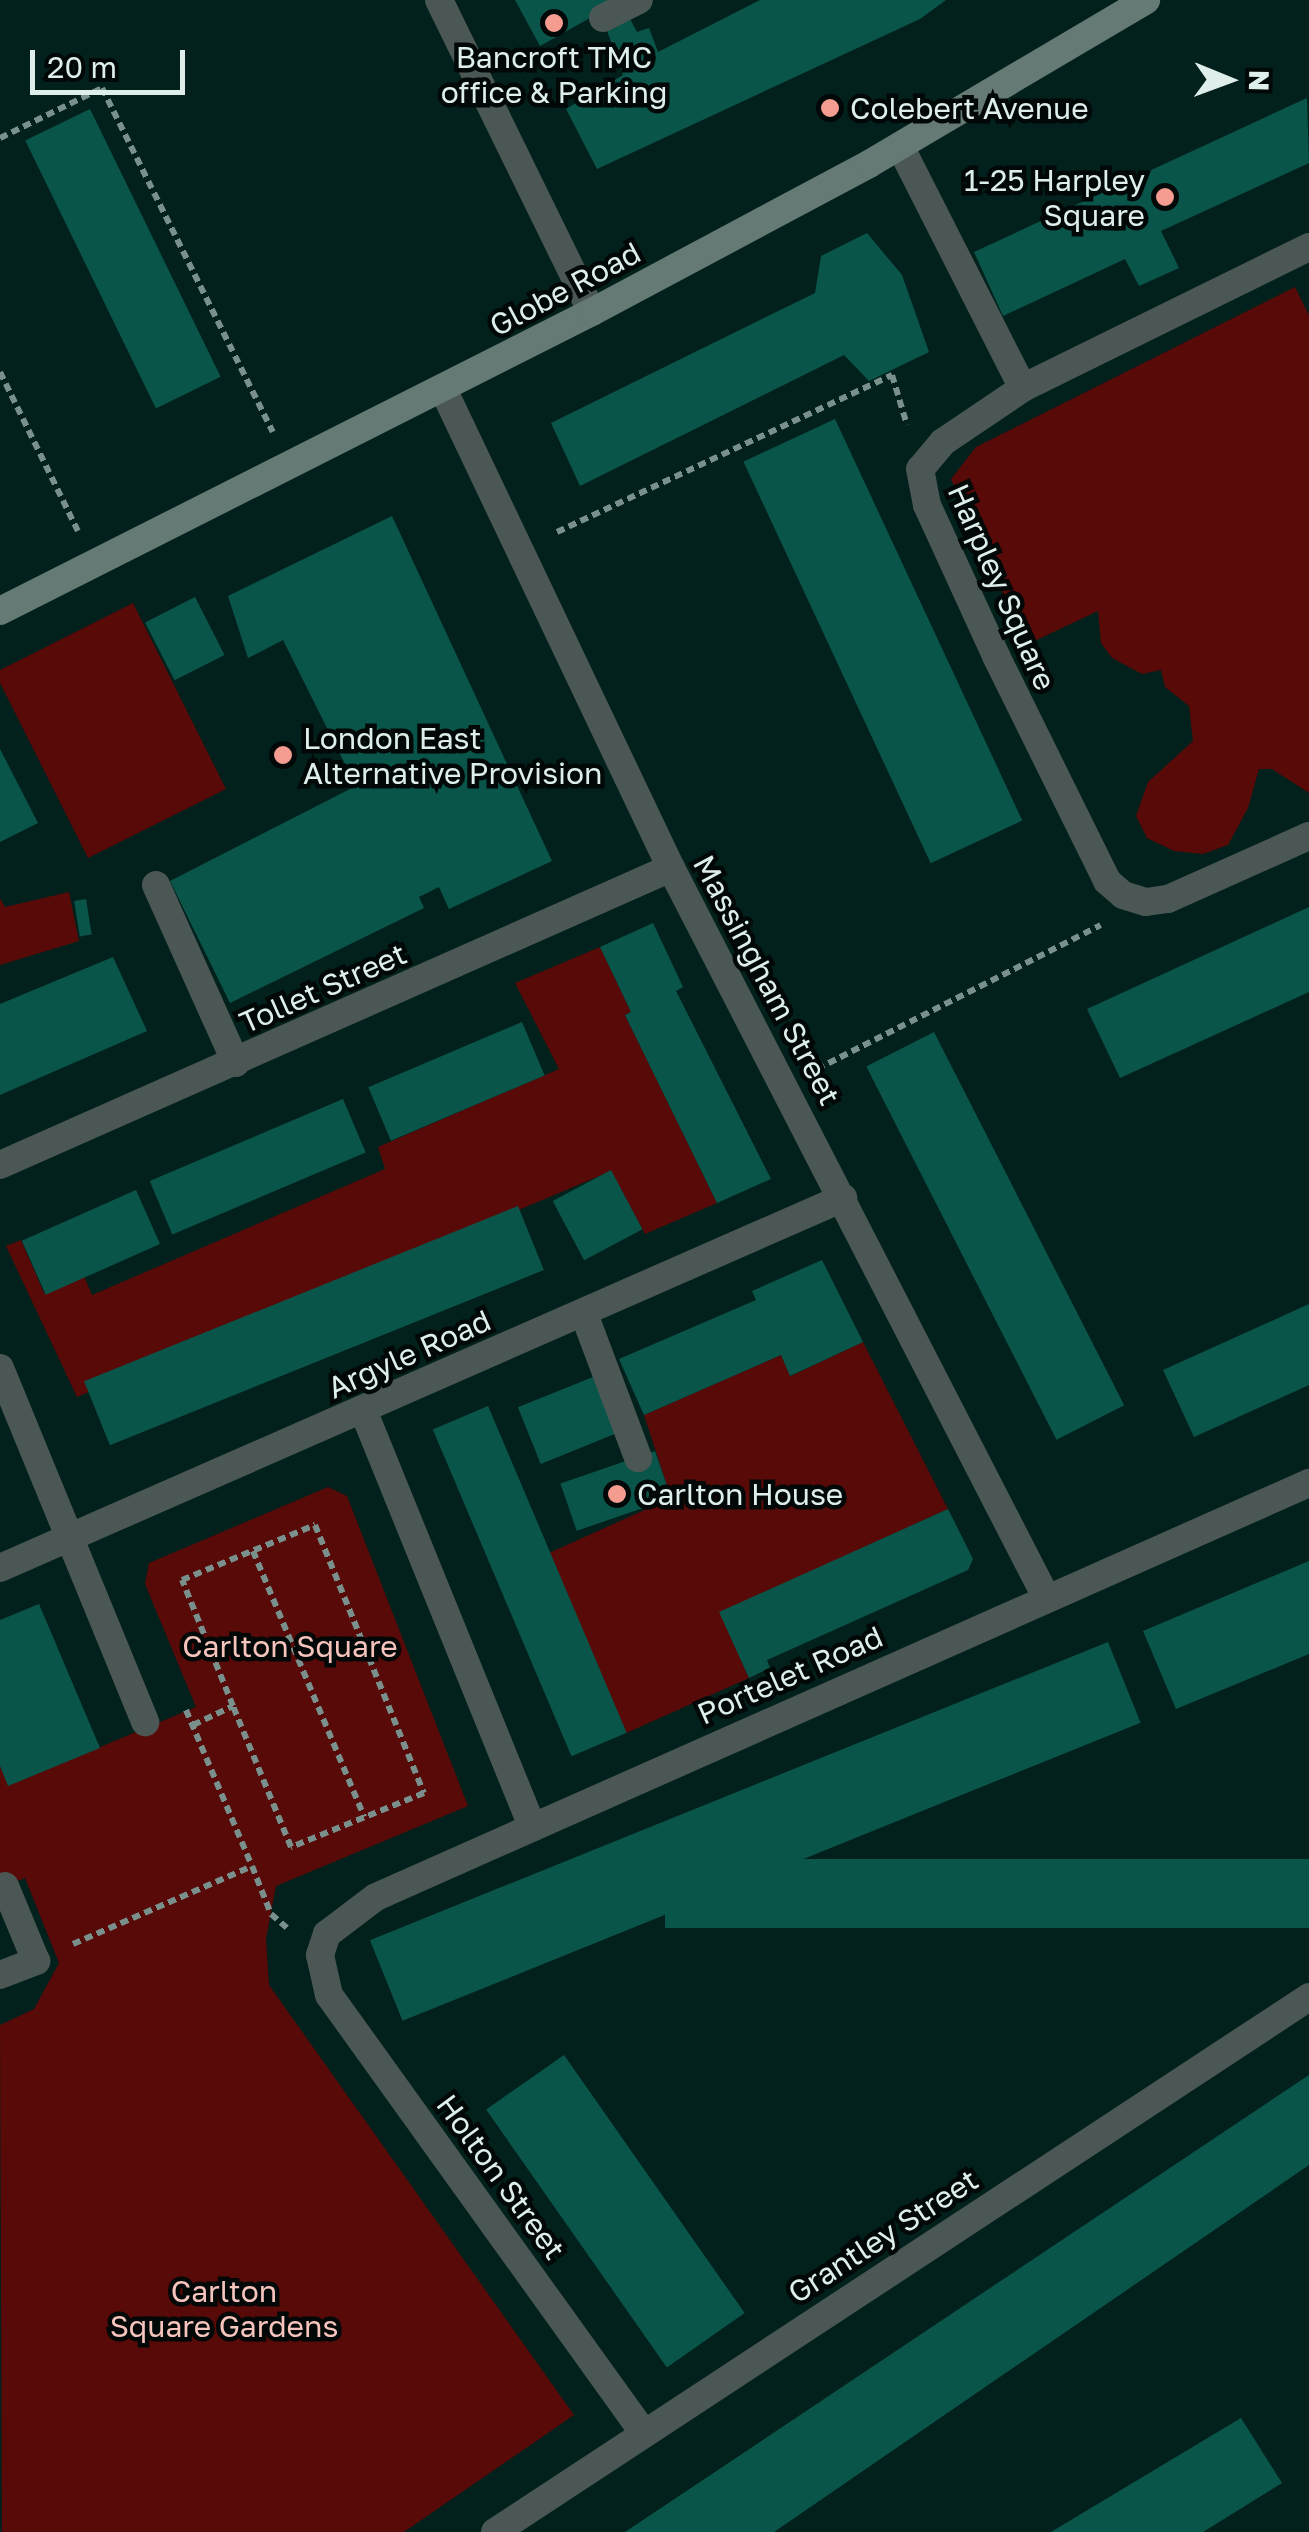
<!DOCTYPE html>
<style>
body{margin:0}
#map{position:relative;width:1309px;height:2532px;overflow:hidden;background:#03211c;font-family:"Golos Text",sans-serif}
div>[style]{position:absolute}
.green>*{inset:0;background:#570a07}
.building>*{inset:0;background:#0a554a;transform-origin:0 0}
.path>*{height:6px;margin-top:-3px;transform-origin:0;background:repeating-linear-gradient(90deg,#79908c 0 8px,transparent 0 13px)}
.service>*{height:28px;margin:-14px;padding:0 14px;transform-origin:14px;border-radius:14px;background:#4b5754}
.minor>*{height:28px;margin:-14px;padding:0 14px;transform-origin:14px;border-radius:14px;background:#4b5754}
.secondary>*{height:28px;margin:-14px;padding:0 14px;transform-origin:14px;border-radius:14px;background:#657975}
.dots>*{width:28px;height:28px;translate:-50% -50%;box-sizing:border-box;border:5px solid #010807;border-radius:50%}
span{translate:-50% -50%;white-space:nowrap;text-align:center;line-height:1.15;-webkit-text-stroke:9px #010807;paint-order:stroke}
.poi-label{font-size:30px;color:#deefeb}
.left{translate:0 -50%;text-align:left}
.right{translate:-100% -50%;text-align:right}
.street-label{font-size:30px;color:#deefeb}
.park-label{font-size:30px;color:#f6c4bc}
.north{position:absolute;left:1179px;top:30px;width:100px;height:100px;-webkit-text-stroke:8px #010807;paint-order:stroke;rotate:91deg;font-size:28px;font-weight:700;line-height:40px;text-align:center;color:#deefeb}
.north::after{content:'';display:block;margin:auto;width:35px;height:45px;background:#deefeb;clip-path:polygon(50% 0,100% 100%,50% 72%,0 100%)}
.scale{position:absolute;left:30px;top:50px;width:155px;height:45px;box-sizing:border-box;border:5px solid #deefeb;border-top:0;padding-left:12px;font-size:30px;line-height:35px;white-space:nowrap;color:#deefeb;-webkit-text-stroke:8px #010807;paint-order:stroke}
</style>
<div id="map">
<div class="green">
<div style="clip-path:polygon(1295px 287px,1309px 315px,1309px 793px,1272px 769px,1259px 769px,1248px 808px,1228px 845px,1203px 854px,1174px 851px,1147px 838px,1136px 816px,1148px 782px,1193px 741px,1189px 706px,1165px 687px,1161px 670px,1142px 674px,1112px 658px,1101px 643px,1098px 611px,1026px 645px,951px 479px,976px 447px)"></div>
<div style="clip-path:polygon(133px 603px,226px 789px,88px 858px,0 683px,0 670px)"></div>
<div style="clip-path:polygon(69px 892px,79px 941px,0 965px,0 898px,5px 907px)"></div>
<div style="clip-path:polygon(600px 947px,631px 1012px,625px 1015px,717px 1203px,645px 1234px,611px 1171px,77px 1397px,6px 1246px,21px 1240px,44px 1293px,84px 1276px,92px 1295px,385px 1169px,378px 1147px,559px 1069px,515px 983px)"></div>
<div style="clip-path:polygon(863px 1342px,948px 1509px,880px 1540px,733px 1642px,749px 1678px,624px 1734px,549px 1553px,671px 1498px,644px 1415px,781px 1355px,791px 1376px)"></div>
<div style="clip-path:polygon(328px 1487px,347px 1496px,468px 1806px,276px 1886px,266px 1939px,269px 1985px,574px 2415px,404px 2532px,2px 2532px,0 2025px,34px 2009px,59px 1963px,25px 1878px,0 1888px,0 1766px,9px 1785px,196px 1707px,145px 1584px,149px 1563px)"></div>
</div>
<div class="building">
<div style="clip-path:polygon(515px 0,622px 0,540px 46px)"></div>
<div style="clip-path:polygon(760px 0,946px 0,920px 19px,597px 169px,566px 109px,623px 75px,606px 28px,629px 17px,637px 32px,649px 28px,658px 52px)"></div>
<div style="clip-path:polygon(1307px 98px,1309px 163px,1161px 231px,1179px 268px,1139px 286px,1125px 259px,1003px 316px,974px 252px)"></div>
<div style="left:90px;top:109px;width:298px;height:72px;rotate:64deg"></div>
<div style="clip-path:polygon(867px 233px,902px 275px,929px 352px,869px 381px,844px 355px,580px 486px,551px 423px,815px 293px,821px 256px)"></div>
<div style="left:835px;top:419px;width:443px;height:101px;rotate:65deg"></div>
<div style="clip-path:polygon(392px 516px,552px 861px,449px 909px,439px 887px,419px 897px,424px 908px,230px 1003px,170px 881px,356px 786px,283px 640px,248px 658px,228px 596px)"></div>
<div style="left:195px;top:597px;width:65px;height:56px;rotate:63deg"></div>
<div style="clip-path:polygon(0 749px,38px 823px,0 842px)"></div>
<div style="left:86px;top:899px;width:36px;height:12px;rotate:81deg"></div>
<div style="clip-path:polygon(1309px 907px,1309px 992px,1120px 1078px,1087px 1009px)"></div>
<div style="clip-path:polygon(653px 923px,683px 987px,676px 991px,771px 1179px,717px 1203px,625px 1015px,631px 1012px,600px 947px)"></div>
<div style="clip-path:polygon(113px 957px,147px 1031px,0 1095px,0 1004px)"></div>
<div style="left:522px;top:1022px;width:58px;height:167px;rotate:67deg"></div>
<div style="left:934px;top:1032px;width:419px;height:76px;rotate:63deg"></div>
<div style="left:343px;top:1099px;width:58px;height:210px;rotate:67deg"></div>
<div style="left:611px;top:1170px;width:67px;height:66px;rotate:62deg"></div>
<div style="left:136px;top:1190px;width:59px;height:125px;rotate:66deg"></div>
<div style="left:518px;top:1206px;width:69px;height:468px;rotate:68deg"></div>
<div style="clip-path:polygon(822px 1260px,863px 1342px,790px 1376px,781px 1355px,644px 1415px,619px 1359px,756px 1300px,752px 1291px)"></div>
<div style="clip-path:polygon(1309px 1304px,1309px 1385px,1194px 1437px,1163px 1370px)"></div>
<div style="left:593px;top:1377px;width:61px;height:81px;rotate:68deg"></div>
<div style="left:488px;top:1406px;width:355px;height:60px;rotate:67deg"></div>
<div style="left:655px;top:1451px;width:50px;height:100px;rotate:71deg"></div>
<div style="clip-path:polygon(948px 1509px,973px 1559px,968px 1570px,767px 1660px,770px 1668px,749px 1678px,719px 1612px)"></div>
<div style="clip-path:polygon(1309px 1561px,1309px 1654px,1176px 1709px,1143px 1631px)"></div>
<div style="clip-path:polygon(39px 1604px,100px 1748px,8px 1786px,0 1766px,0 1620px)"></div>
<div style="left:1108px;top:1642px;width:87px;height:796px;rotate:68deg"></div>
<div style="left:1309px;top:1859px;width:69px;height:644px;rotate:90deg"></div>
<div style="left:564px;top:2055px;width:315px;height:95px;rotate:55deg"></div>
<div style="clip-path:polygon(1309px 2075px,1309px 2165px,774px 2532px,625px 2532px)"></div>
<div style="clip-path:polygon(1241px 2418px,1282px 2483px,1203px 2532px,1051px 2532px)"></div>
</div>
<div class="path">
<div style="left:0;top:138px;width:114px;rotate:-26.1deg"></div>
<div style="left:102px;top:88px;width:384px;rotate:63.6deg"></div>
<div style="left:0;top:372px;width:177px;rotate:63.9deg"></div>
<div style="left:557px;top:532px;width:370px;rotate:-25.1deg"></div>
<div style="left:892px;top:375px;width:52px;rotate:73.3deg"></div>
<div style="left:817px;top:1069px;width:318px;rotate:-26.9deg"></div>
<div style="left:253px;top:1551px;width:288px;rotate:67.3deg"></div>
<div style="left:186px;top:1710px;width:169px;rotate:67.1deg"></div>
<div style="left:193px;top:1725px;width:44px;rotate:-25.4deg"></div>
<div style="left:233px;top:1706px;width:136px;rotate:-112deg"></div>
<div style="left:182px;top:1580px;width:144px;rotate:-22.5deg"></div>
<div style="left:315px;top:1525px;width:289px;rotate:67.9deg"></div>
<div style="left:424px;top:1793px;width:144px;rotate:157.9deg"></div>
<div style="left:291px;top:1847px;width:152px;rotate:-112.4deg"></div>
<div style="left:73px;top:1944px;width:195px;rotate:-23.5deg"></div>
<div style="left:252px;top:1866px;width:52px;rotate:68.4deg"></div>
<div style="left:271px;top:1914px;width:21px;rotate:41deg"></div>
</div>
<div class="service">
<div style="left:603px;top:18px;width:40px;rotate:-26.6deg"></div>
<div style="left:156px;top:885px;width:195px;rotate:65.8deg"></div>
<div style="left:584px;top:1314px;width:154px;rotate:69.4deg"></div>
</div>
<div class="minor">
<div style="left:439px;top:0;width:347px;rotate:63.9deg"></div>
<div style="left:900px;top:146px;width:271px;rotate:63.1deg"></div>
<div style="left:1309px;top:247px;width:319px;rotate:153.8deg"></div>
<div style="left:1023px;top:388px;width:97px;rotate:146deg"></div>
<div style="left:943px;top:442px;width:35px;rotate:130deg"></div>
<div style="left:920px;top:469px;width:37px;rotate:79deg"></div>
<div style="left:927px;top:505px;width:166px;rotate:65.4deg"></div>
<div style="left:996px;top:656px;width:251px;rotate:63.7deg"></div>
<div style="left:1107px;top:881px;width:21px;rotate:41deg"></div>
<div style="left:1123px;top:895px;width:24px;rotate:17deg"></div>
<div style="left:1146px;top:902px;width:22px;rotate:-8deg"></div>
<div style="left:1168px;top:899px;width:154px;rotate:-24.1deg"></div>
<div style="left:443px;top:389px;width:530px;rotate:64.55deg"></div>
<div style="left:671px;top:868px;width:818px;rotate:62.78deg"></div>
<div style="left:0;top:1165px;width:734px;rotate:-23.88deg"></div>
<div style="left:0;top:1368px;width:383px;rotate:67.7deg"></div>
<div style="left:363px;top:1410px;width:450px;rotate:67.9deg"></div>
<div style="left:0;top:1568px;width:921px;rotate:-23.7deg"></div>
<div style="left:0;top:1975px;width:39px;rotate:-21deg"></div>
<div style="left:36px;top:1961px;width:81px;rotate:-112.5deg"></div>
<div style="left:643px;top:2432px;width:538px;rotate:-125.7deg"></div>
<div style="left:329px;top:1995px;width:41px;rotate:-102.7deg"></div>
<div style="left:320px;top:1955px;width:22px;rotate:-72deg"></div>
<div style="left:327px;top:1934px;width:61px;rotate:-37.1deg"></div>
<div style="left:376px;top:1897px;width:1021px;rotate:-23.93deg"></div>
<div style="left:495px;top:2532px;width:974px;rotate:-33.31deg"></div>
</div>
<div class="secondary">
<div style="left:0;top:611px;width:663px;rotate:-26.8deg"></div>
<div style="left:592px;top:312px;width:314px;rotate:-28.1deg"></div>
<div style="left:869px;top:164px;width:322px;rotate:-30.6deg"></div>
</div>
<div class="dots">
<div style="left:554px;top:23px;background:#f59c90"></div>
<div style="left:830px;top:108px;background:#f59c90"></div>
<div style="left:1165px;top:197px;background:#f59c90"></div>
<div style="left:283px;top:755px;background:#f59c90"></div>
<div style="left:617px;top:1494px;background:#f59c90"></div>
</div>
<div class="poi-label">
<span style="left:554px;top:74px">Bancroft TMC<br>office &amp; Parking</span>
<span class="left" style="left:850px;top:108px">Colebert Avenue</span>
<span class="right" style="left:1145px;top:197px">1-25 Harpley<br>Square</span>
<span class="left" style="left:303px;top:755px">London East<br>Alternative Provision</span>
<span class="left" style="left:637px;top:1494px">Carlton House</span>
</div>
<div class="street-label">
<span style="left:565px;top:289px;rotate:-28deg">Globe Road</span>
<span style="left:1002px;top:587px;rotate:66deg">Harpley Square</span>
<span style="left:767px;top:980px;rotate:62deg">Massingham Street</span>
<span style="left:323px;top:988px;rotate:-24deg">Tollet Street</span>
<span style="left:409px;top:1354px;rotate:-24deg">Argyle Road</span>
<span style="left:790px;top:1675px;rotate:-24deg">Portelet Road</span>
<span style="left:501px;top:2177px;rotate:54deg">Holton Street</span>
<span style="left:883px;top:2236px;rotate:-33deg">Grantley Street</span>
</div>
<div class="park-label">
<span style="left:290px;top:1646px">Carlton Square</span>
<span style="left:224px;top:2308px">Carlton<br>Square Gardens</span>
</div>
<div class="north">N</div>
<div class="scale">20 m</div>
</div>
